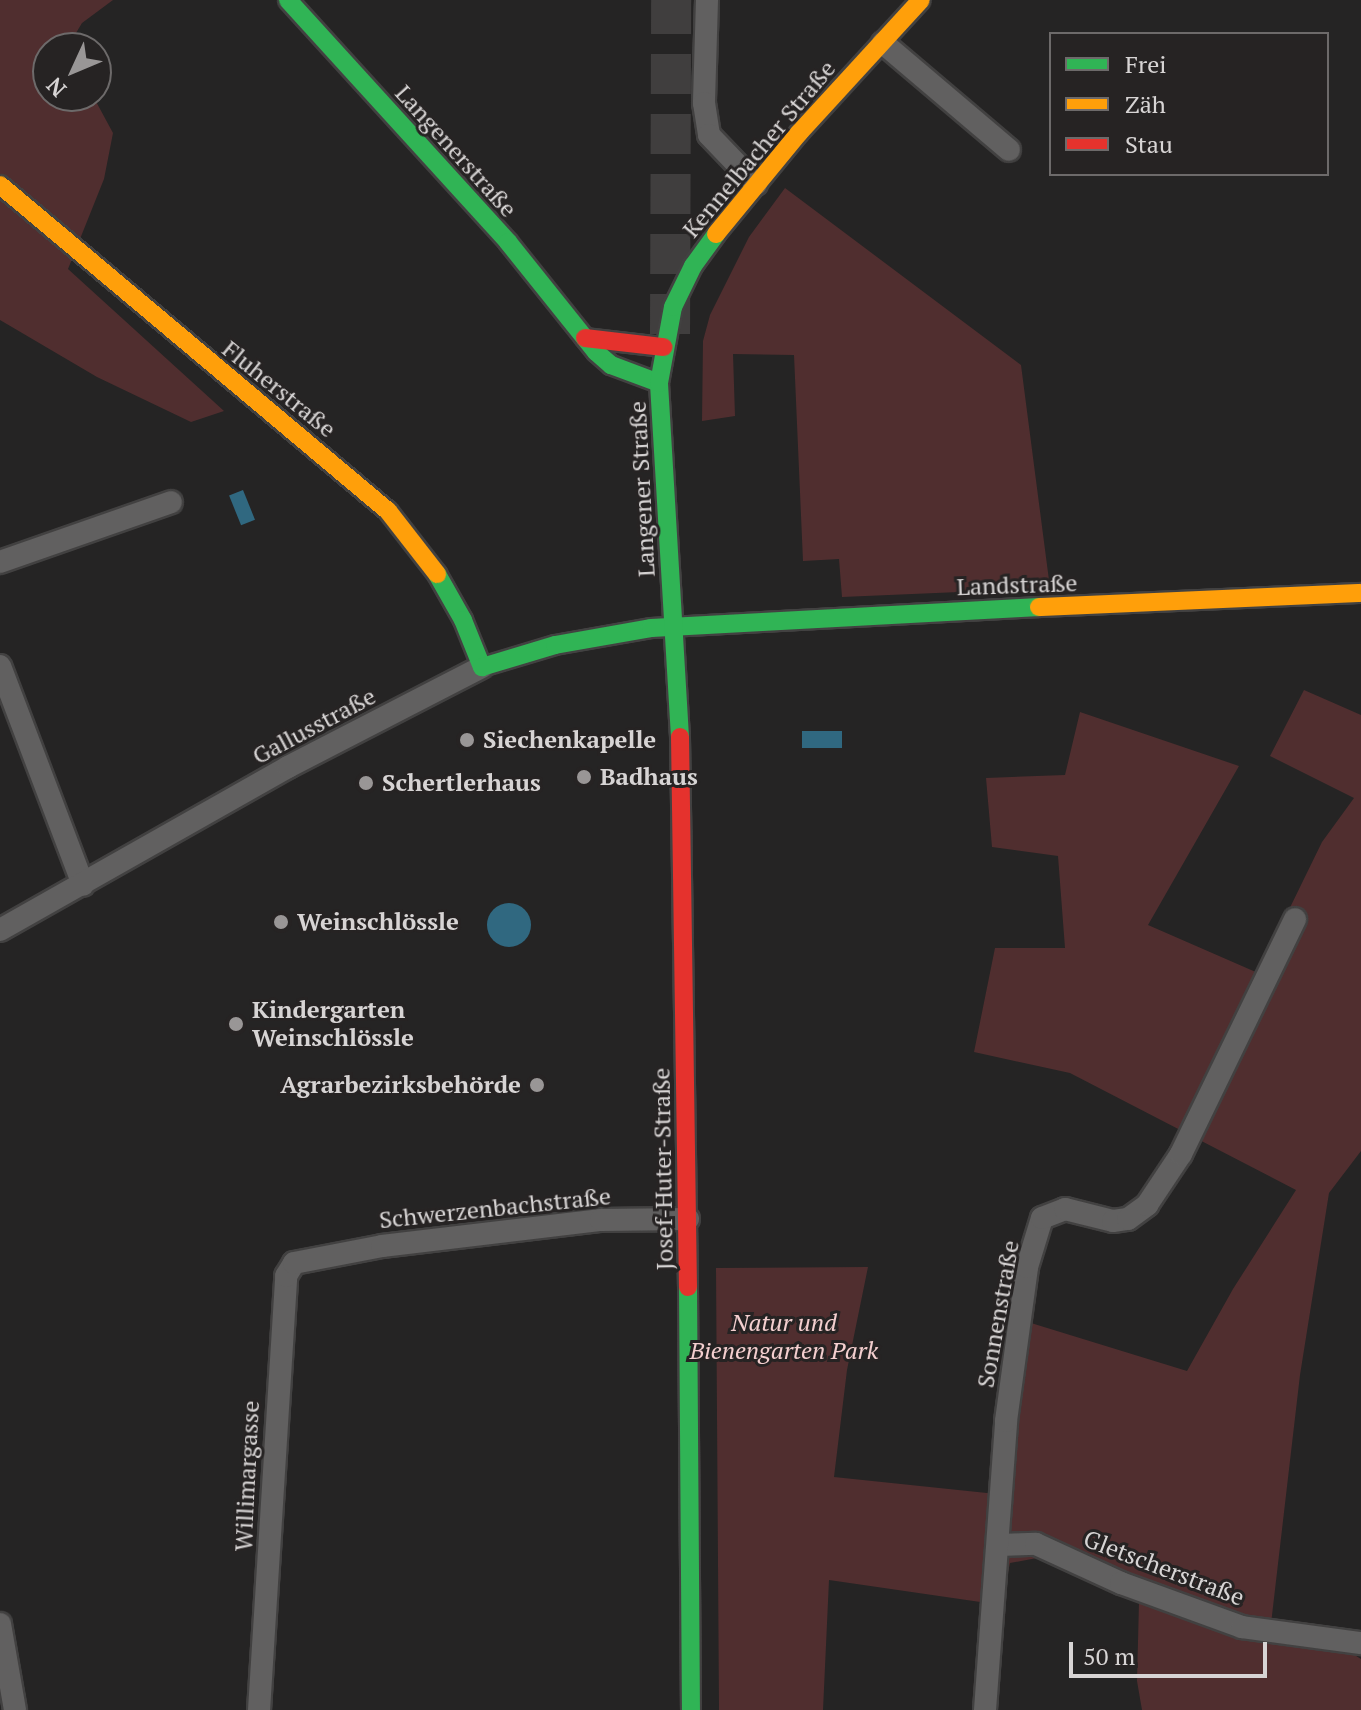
<!DOCTYPE html>
<meta charset="utf-8">
<style>
body{margin:0}
#map{position:relative;width:1361px;height:1710px;overflow:hidden;background:#252424;font-family:"PT Serif",serif}
div>[style]{position:absolute}
.green>*{inset:0;background:#502e2f}
.water>*{inset:0;background:#306880;transform-origin:0 0}
.round{border-radius:50%}
.highway-tunnel>*{height:40px;margin-top:-20px;transform-origin:0;background:repeating-linear-gradient(90deg,#403e3e 0 40px,transparent 0 60px)}
.roads{filter:drop-shadow(2px 0 #424141) drop-shadow(-2px 0 #424141) drop-shadow(0 2px #424141) drop-shadow(0 -2px #424141)}
.street>*{height:22px;margin:-11px;padding:0 11px;transform-origin:11px;border-radius:11px;background:#616060}
.fast>*{height:18px;margin:-9px;padding:0 9px;transform-origin:9px;border-radius:9px;background:#30b455}
.slow>*{height:18px;margin:-9px;padding:0 9px;transform-origin:9px;border-radius:9px;background:#ff9f0a}
.jam>*{height:18px;margin:-9px;padding:0 9px;transform-origin:9px;border-radius:9px;background:#e5322d}
.dots>*{width:22px;height:22px;translate:-50% -50%;box-sizing:border-box;border:4px solid #262323;border-radius:50%}
span{translate:-50% -50%;white-space:nowrap;text-align:center;line-height:1.15;-webkit-text-stroke:6px #262323;paint-order:stroke}
.street-label{font-size:24px;color:#d7d4d4}
.poi-label{font-size:24px;color:#d7d4d4;font-weight:700}
.left{translate:0 -50%;text-align:left}
.right{translate:-100% -50%;text-align:right}
.park-label{font-size:24px;color:#f4cfcf;font-style:italic}
.legend{position:absolute;left:1049px;top:32px;width:280px;height:144px;box-sizing:border-box;background:#262323;border:2px solid #6d6a6a;margin:0;padding:10px 14px;list-style:none;font-size:24px;color:#d7d4d4}
.legend li{display:flex;align-items:center;gap:16px;height:40px}
.legend b{width:40px;border:2px solid #6d6a6a}
.north{position:absolute;left:32px;top:32px;width:80px;height:80px;box-sizing:border-box;background:#262323;border:2px solid #6d6a6a;border-radius:50%;rotate:226deg;font-size:22px;font-weight:700;line-height:32px;text-align:center;color:#d7d4d4}
.north::after{content:'';display:block;margin:auto;width:28px;height:36px;background:#999696;clip-path:polygon(50% 0,100% 100%,50% 72%,0 100%)}
.scale{position:absolute;left:1069px;top:1642px;width:198px;height:36px;box-sizing:border-box;border:4px solid #d7d4d4;border-top:0;padding-left:10px;font-size:24px;line-height:28px;white-space:nowrap;color:#d7d4d4;-webkit-text-stroke:6px #262323;paint-order:stroke}
</style>
<div id="map">
<div class="green">
<div style="clip-path:polygon(0 0,113px 0,82px 23px,67px 48px,48px 48px,48px 96px,93px 96px,113px 133px,104px 179px,68px 269px,224px 411px,191px 422px,97px 377px,0 320px)"></div>
<div style="clip-path:polygon(785px 188px,1021px 365px,1050px 588px,842px 597px,839px 559px,803px 561px,794px 355px,733px 354px,735px 416px,702px 421px,703px 341px,710px 315px,749px 237px)"></div>
<div style="clip-path:polygon(1304px 690px,1361px 715px,1361px 1151px,1329px 1193px,1300px 1375px,1269px 1641px,1353px 1654px,1361px 1659px,1361px 1710px,1142px 1710px,1137px 1681px,1139px 1602px,1037px 1558px,1010px 1563px,1001px 1605px,829px 1580px,823px 1710px,719px 1710px,716px 1268px,868px 1267px,847px 1370px,834px 1477px,1006px 1495px,1031px 1323px,1187px 1371px,1233px 1289px,1296px 1190px,1070px 1073px,974px 1052px,995px 948px,1065px 948px,1058px 856px,992px 847px,986px 778px,1065px 775px,1080px 712px,1239px 766px,1148px 925px,1258px 973px,1322px 842px,1354px 798px,1270px 756px)"></div>
</div>
<div class="water">
<div style="left:243px;top:490px;width:32px;height:15px;rotate:68deg"></div>
<div style="left:842px;top:731px;width:17px;height:40px;rotate:90deg"></div>
<div class="round" style="left:487px;top:903px;width:44px;height:44px"></div>
</div>
<div class="highway-tunnel">
<div style="left:670px;top:334px;width:334px;rotate:-89.8deg"></div>
</div>
<div class="roads">
<div class="street">
<div style="left:707px;top:0;width:103px;rotate:91.7deg"></div>
<div style="left:704px;top:103px;width:32px;rotate:81deg"></div>
<div style="left:709px;top:135px;width:68px;rotate:46.2deg"></div>
<div style="left:883px;top:43px;width:165px;rotate:40.3deg"></div>
<div style="left:0;top:562px;width:181px;rotate:-19.3deg"></div>
<div style="left:0;top:666px;width:234px;rotate:69.2deg"></div>
<div style="left:0;top:930px;width:331px;rotate:-29.5deg"></div>
<div style="left:288px;top:767px;width:218px;rotate:-27.3deg"></div>
<div style="left:999px;top:1545px;width:37px;rotate:-2deg"></div>
<div style="left:1036px;top:1544px;width:94px;rotate:24.6deg"></div>
<div style="left:1121px;top:1583px;width:129px;rotate:20deg"></div>
<div style="left:1242px;top:1627px;width:120px;rotate:7.7deg"></div>
<div style="left:0;top:1624px;width:87px;rotate:80.1deg"></div>
<div style="left:259px;top:1710px;width:435px;rotate:-86.4deg"></div>
<div style="left:286px;top:1276px;width:15px;rotate:-58deg"></div>
<div style="left:294px;top:1263px;width:90px;rotate:-10.9deg"></div>
<div style="left:382px;top:1246px;width:221px;rotate:-6.8deg"></div>
<div style="left:601px;top:1220px;width:87px;rotate:-0.7deg"></div>
<div style="left:985px;top:1710px;width:290px;rotate:-85.8deg"></div>
<div style="left:1006px;top:1421px;width:155px;rotate:-82.2deg"></div>
<div style="left:1027px;top:1267px;width:51px;rotate:-73deg"></div>
<div style="left:1042px;top:1218px;width:25px;rotate:-21deg"></div>
<div style="left:1065px;top:1209px;width:49px;rotate:14deg"></div>
<div style="left:1113px;top:1221px;width:15px;rotate:-8deg"></div>
<div style="left:1128px;top:1219px;width:24px;rotate:-36deg"></div>
<div style="left:1147px;top:1205px;width:61px;rotate:-56.3deg"></div>
<div style="left:1181px;top:1154px;width:261px;rotate:-64.1deg"></div>
</div>
<div class="fast">
<div style="left:288px;top:0;width:327px;rotate:47.7deg"></div>
<div style="left:508px;top:242px;width:141px;rotate:51.3deg"></div>
<div style="left:596px;top:352px;width:20px;rotate:41deg"></div>
<div style="left:611px;top:365px;width:51px;rotate:20.6deg"></div>
<div style="left:437px;top:574px;width:53px;rotate:60.5deg"></div>
<div style="left:463px;top:620px;width:51px;rotate:68deg"></div>
<div style="left:482px;top:667px;width:76px;rotate:-16.8deg"></div>
<div style="left:555px;top:645px;width:97px;rotate:-10deg"></div>
<div style="left:651px;top:628px;width:389px;rotate:-3.1deg"></div>
<div style="left:680px;top:737px;width:355px;rotate:-93.4deg"></div>
<div style="left:659px;top:383px;width:77px;rotate:-79.6deg"></div>
<div style="left:673px;top:307px;width:46px;rotate:-64deg"></div>
<div style="left:693px;top:266px;width:39px;rotate:-54deg"></div>
<div style="left:688px;top:1287px;width:423px;rotate:89.6deg"></div>
</div>
<div class="slow">
<div style="left:0;top:185px;width:507px;rotate:40.04deg"></div>
<div style="left:388px;top:511px;width:80px;rotate:52.1deg"></div>
<div style="left:716px;top:234px;width:131px;rotate:-50.6deg"></div>
<div style="left:799px;top:133px;width:180px;rotate:-47.5deg"></div>
<div style="left:1039px;top:607px;width:322px;rotate:-2.5deg"></div>
</div>
<div class="jam">
<div style="left:585px;top:338px;width:79px;rotate:6.6deg"></div>
<div style="left:680px;top:737px;width:550px;rotate:89.17deg"></div>
</div>
</div>
<div class="dots">
<div style="left:467px;top:740px;background:#999696"></div>
<div style="left:584px;top:777px;background:#999696"></div>
<div style="left:366px;top:783px;background:#999696"></div>
<div style="left:281px;top:922px;background:#999696"></div>
<div style="left:236px;top:1024px;background:#999696"></div>
<div style="left:537px;top:1085px;background:#999696"></div>
</div>
<div class="street-label">
<span style="left:759px;top:149px;rotate:-50deg">Kennelbacher Straße</span>
<span style="left:456px;top:151px;rotate:48deg">Langenerstraße</span>
<span style="left:279px;top:389px;rotate:39deg">Fluherstraße</span>
<span style="left:642px;top:489px;rotate:-93deg">Langener Straße</span>
<span style="left:1017px;top:585px;rotate:-2deg">Landstraße</span>
<span style="left:314px;top:726px;rotate:-28deg">Gallusstraße</span>
<span style="left:663px;top:1169px;rotate:-91deg">Josef-Huter-Straße</span>
<span style="left:495px;top:1208px;rotate:-6deg">Schwerzenbachstraße</span>
<span style="left:998px;top:1314px;rotate:-80deg">Sonnenstraße</span>
<span style="left:247px;top:1476px;rotate:-87deg">Willimargasse</span>
<span style="left:1164px;top:1568px;rotate:21deg">Gletscherstraße</span>
</div>
<div class="poi-label">
<span class="left" style="left:483px;top:740px">Siechenkapelle</span>
<span class="left" style="left:600px;top:777px">Badhaus</span>
<span class="left" style="left:382px;top:783px">Schertlerhaus</span>
<span class="left" style="left:297px;top:922px">Weinschlössle</span>
<span class="left" style="left:252px;top:1024px">Kindergarten<br>Weinschlössle</span>
<span class="right" style="left:521px;top:1085px">Agrarbezirksbehörde</span>
</div>
<div class="park-label">
<span style="left:784px;top:1337px">Natur und<br>Bienengarten Park</span>
</div>
<ul class="legend">
<li><b style="height:10px;background:#30b455"></b>Frei</li>
<li><b style="height:10px;background:#ff9f0a"></b>Zäh</li>
<li><b style="height:10px;background:#e5322d"></b>Stau</li>
</ul>
<div class="north">N</div>
<div class="scale">50 m</div>
</div>
